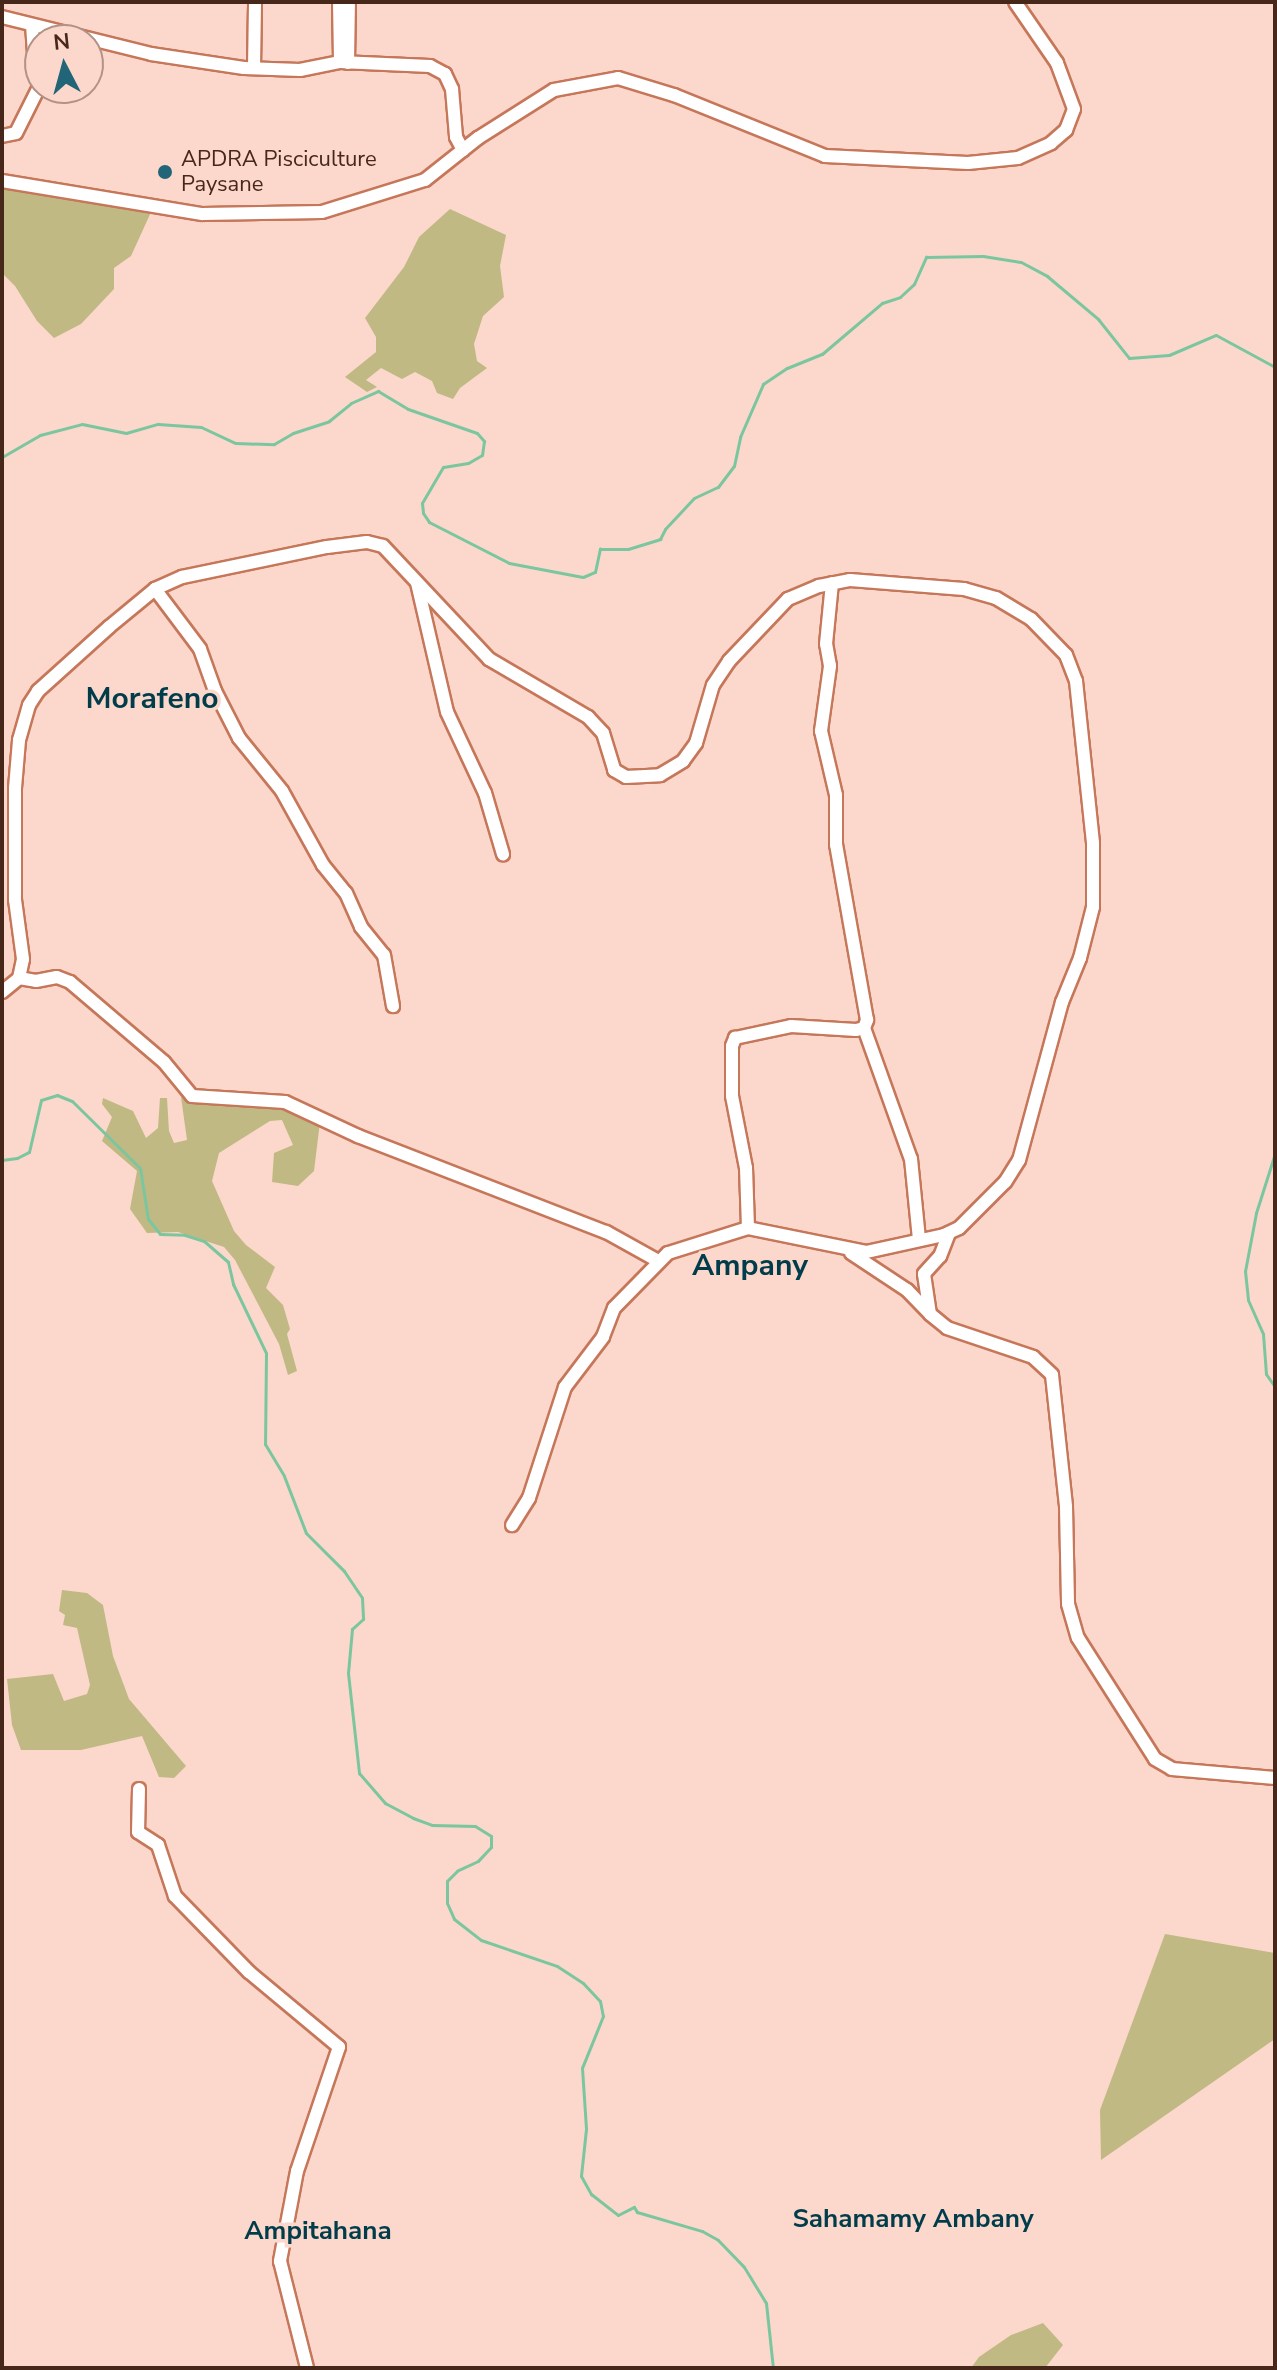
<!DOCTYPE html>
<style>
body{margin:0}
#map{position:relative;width:1277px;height:2370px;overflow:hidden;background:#fbd8cb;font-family:"Nunito Sans",sans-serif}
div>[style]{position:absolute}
.green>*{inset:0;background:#c1b984}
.stream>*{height:3px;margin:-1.5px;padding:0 1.5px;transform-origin:1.5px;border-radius:1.5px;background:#7bc69f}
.roads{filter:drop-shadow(2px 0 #c6775a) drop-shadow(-2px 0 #c6775a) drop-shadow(0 2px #c6775a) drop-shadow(0 -2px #c6775a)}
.minor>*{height:12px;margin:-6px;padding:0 6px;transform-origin:6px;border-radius:6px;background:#fff}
.dots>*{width:22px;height:22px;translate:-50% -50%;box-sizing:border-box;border:4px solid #fbd8cb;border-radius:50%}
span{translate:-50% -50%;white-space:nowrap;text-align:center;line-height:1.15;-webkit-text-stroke:7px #fbd8cb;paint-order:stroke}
.poi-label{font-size:22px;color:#48271b}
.left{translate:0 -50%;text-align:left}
.quarter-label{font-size:26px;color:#013c4b;font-weight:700}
.district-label{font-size:30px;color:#013c4b;font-weight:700}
.frame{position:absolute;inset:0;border:4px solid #48271b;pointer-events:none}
.north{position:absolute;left:24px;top:24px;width:80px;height:80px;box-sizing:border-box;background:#fbd8cb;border:2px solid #b39185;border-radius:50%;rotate:354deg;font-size:22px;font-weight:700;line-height:32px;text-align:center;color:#48271b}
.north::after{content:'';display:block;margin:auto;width:28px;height:36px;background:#226578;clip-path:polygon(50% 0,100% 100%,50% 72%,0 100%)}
</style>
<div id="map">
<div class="green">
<div style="clip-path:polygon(2px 186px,152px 210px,131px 256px,114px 268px,114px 289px,81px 324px,54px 338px,37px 321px,15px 286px,2px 273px)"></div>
<div style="clip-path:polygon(450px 209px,506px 235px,500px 266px,504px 297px,483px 316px,474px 344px,477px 361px,487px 368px,460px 388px,453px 399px,437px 393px,432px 381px,415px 372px,402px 379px,381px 368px,366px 380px,377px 387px,367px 392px,345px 377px,376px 352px,376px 337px,365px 318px,404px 267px,419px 237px)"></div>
<div style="clip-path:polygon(181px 1097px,190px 1103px,207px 1105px,265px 1104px,320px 1122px,314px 1171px,298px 1186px,272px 1182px,274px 1153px,293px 1145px,282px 1120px,270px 1121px,219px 1153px,212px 1181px,234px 1231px,246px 1245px,275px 1267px,266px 1288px,283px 1305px,290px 1329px,287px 1334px,297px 1371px,288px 1375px,279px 1344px,235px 1260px,224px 1247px,178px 1232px,147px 1233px,130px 1209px,137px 1171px,102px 1141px,112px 1117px,102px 1104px,103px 1098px,133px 1111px,146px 1138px,158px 1128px,160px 1098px,167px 1098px,169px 1131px,174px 1143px,187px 1140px)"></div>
<div style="clip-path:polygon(62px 1590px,87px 1593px,103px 1605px,113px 1656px,129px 1699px,186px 1766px,174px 1778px,159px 1777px,142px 1736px,81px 1750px,21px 1750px,12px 1725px,7px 1679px,53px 1674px,64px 1701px,87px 1694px,90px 1685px,77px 1628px,63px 1625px,65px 1615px,59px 1611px)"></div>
<div style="clip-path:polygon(1165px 1934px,1275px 1953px,1275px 2039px,1101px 2160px,1100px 2110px)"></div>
<div style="clip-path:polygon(1043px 2323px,1063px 2345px,1045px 2368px,971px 2368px,979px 2357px,1011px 2335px)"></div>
</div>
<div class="stream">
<div style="left:2px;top:457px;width:44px;rotate:-30.1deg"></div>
<div style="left:40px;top:435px;width:43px;rotate:-14.7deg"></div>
<div style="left:82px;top:424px;width:45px;rotate:11.6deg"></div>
<div style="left:126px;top:433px;width:33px;rotate:-16deg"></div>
<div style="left:158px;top:424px;width:43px;rotate:4deg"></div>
<div style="left:201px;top:427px;width:38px;rotate:25deg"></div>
<div style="left:236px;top:443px;width:38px;rotate:2deg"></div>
<div style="left:274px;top:444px;width:22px;rotate:-30deg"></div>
<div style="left:293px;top:433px;width:38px;rotate:-18deg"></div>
<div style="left:329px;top:421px;width:28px;rotate:-39deg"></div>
<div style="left:351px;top:403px;width:30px;rotate:-24deg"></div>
<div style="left:378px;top:391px;width:35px;rotate:31deg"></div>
<div style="left:408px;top:409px;width:73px;rotate:19.2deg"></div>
<div style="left:477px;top:433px;width:11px;rotate:49deg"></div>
<div style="left:484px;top:441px;width:14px;rotate:98deg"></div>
<div style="left:482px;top:455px;width:16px;rotate:150deg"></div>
<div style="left:468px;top:463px;width:25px;rotate:171deg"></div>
<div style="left:443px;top:467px;width:42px;rotate:120.3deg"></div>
<div style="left:422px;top:503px;width:10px;rotate:84deg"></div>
<div style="left:423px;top:513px;width:11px;rotate:56deg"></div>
<div style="left:429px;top:522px;width:90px;rotate:27.1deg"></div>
<div style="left:509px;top:563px;width:75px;rotate:10.7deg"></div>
<div style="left:583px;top:577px;width:13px;rotate:-23deg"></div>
<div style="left:595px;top:572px;width:24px;rotate:-78deg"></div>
<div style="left:600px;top:549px;width:28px"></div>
<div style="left:628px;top:549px;width:34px;rotate:-17deg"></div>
<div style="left:660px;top:539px;width:11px;rotate:-63deg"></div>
<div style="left:665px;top:529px;width:42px;rotate:-46.9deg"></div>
<div style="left:694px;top:498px;width:26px;rotate:-25deg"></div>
<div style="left:718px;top:487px;width:26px;rotate:-53deg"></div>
<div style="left:734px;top:466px;width:30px;rotate:-78deg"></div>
<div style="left:740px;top:437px;width:58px;rotate:-66.5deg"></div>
<div style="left:763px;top:384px;width:29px;rotate:-34deg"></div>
<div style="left:787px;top:368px;width:38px;rotate:-22deg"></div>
<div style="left:822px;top:354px;width:79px;rotate:-40.4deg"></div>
<div style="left:882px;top:303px;width:19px;rotate:-18deg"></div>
<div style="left:900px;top:297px;width:19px;rotate:-43deg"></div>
<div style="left:914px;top:284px;width:30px;rotate:-66deg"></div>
<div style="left:926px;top:257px;width:57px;rotate:-1deg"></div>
<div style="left:983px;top:256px;width:38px;rotate:9deg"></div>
<div style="left:1021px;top:262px;width:30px;rotate:28deg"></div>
<div style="left:1047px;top:276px;width:67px;rotate:40.1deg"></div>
<div style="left:1098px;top:319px;width:50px;rotate:51.5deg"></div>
<div style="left:1129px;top:358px;width:40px;rotate:-4.3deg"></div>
<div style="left:1169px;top:355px;width:51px;rotate:-23.1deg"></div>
<div style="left:1216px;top:335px;width:67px;rotate:28.5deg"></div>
<div style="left:1275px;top:1153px;width:63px;rotate:107.6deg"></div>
<div style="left:1256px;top:1213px;width:59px;rotate:100.7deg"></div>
<div style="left:1245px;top:1271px;width:29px;rotate:84deg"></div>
<div style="left:1248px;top:1300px;width:37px;rotate:66deg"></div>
<div style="left:1263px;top:1334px;width:40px;rotate:85.7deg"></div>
<div style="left:1266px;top:1374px;width:16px;rotate:55deg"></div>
<div style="left:2px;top:1160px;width:15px;rotate:-8deg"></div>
<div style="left:17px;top:1158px;width:13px;rotate:-27deg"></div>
<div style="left:29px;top:1152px;width:53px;rotate:-77deg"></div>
<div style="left:41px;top:1100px;width:17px;rotate:-17deg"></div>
<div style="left:57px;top:1095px;width:16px;rotate:22deg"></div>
<div style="left:72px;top:1101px;width:95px;rotate:44.6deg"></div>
<div style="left:140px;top:1168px;width:52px;rotate:81.1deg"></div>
<div style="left:148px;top:1219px;width:19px;rotate:51deg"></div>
<div style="left:160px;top:1234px;width:25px;rotate:2deg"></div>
<div style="left:185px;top:1235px;width:20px;rotate:18deg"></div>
<div style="left:204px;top:1241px;width:32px;rotate:41deg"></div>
<div style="left:228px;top:1262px;width:23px;rotate:77deg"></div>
<div style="left:233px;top:1284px;width:76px;rotate:64.4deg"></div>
<div style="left:266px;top:1353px;width:91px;rotate:90.6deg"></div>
<div style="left:265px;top:1444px;width:37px;rotate:59deg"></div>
<div style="left:284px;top:1476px;width:61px;rotate:68.9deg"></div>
<div style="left:306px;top:1533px;width:54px;rotate:45deg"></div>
<div style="left:344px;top:1571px;width:32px;rotate:56deg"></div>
<div style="left:362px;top:1598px;width:21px;rotate:87deg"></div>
<div style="left:363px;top:1619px;width:15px;rotate:138deg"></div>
<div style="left:352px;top:1629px;width:44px;rotate:95.2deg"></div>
<div style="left:348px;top:1673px;width:101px;rotate:83.7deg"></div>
<div style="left:359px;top:1773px;width:40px;rotate:49deg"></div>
<div style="left:385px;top:1803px;width:32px;rotate:28deg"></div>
<div style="left:413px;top:1818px;width:20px;rotate:20deg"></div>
<div style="left:432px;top:1825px;width:43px;rotate:1.3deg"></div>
<div style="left:475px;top:1826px;width:19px;rotate:32deg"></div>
<div style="left:491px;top:1836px;width:11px;rotate:90deg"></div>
<div style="left:491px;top:1847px;width:19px;rotate:133deg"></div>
<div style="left:478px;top:1861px;width:23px;rotate:155deg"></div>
<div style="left:457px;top:1871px;width:14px;rotate:135deg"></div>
<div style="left:447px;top:1881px;width:22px;rotate:90deg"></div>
<div style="left:447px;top:1903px;width:17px;rotate:66deg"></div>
<div style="left:454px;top:1919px;width:34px;rotate:38deg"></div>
<div style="left:481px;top:1940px;width:80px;rotate:18.9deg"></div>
<div style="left:557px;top:1966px;width:31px;rotate:33deg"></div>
<div style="left:583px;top:1983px;width:25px;rotate:47deg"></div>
<div style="left:600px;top:2001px;width:15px;rotate:79deg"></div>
<div style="left:603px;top:2016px;width:56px;rotate:112deg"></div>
<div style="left:582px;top:2068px;width:61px;rotate:86.2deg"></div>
<div style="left:586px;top:2129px;width:47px;rotate:96.1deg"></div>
<div style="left:581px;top:2176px;width:21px;rotate:61deg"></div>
<div style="left:591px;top:2194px;width:34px;rotate:38deg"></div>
<div style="left:618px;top:2215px;width:18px;rotate:-27deg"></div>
<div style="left:634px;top:2207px;width:6px;rotate:59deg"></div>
<div style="left:637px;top:2212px;width:68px;rotate:16.3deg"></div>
<div style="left:702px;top:2231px;width:18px;rotate:29deg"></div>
<div style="left:718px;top:2240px;width:37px;rotate:46deg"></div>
<div style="left:744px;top:2267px;width:42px;rotate:58.6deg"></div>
<div style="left:766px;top:2303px;width:65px;rotate:83.9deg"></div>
</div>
<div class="roads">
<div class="minor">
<div style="left:339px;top:2px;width:60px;rotate:89deg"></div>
<div style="left:2px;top:17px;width:154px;rotate:13.9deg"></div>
<div style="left:151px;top:54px;width:94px;rotate:8.6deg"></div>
<div style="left:244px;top:68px;width:56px;rotate:2deg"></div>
<div style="left:300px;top:70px;width:41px;rotate:-11.3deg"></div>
<div style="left:340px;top:62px;width:90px;rotate:2.5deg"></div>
<div style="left:430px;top:66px;width:17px;rotate:28deg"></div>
<div style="left:445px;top:74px;width:17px;rotate:65deg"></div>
<div style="left:452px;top:89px;width:48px;rotate:85.2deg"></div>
<div style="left:456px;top:137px;width:15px;rotate:62deg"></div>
<div style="left:32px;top:25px;width:30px;rotate:86deg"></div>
<div style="left:34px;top:55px;width:13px;rotate:63deg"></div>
<div style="left:348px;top:63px;width:61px;rotate:-89.1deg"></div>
<div style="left:254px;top:68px;width:66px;rotate:-89.1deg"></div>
<div style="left:2px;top:136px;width:14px;rotate:-12deg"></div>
<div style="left:16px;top:133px;width:54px;rotate:-63.4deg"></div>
<div style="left:2px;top:181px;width:203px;rotate:9.4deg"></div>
<div style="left:202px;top:214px;width:120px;rotate:-1deg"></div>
<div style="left:322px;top:212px;width:108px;rotate:-17.3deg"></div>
<div style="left:425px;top:180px;width:68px;rotate:-38.4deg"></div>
<div style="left:478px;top:138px;width:90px;rotate:-32.3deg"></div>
<div style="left:554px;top:90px;width:65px;rotate:-10.6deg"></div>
<div style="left:618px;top:78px;width:59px;rotate:16.9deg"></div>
<div style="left:674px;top:95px;width:163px;rotate:22deg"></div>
<div style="left:825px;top:156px;width:143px;rotate:2.8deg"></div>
<div style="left:968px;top:163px;width:50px;rotate:-5.7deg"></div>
<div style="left:1018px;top:158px;width:36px;rotate:-24deg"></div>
<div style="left:1051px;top:143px;width:20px;rotate:-41deg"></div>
<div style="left:1066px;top:130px;width:22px;rotate:-69deg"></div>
<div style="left:1074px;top:109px;width:49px;rotate:-110.3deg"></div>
<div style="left:1057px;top:63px;width:74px;rotate:-124.5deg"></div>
<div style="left:417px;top:583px;width:132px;rotate:76.9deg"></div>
<div style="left:447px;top:712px;width:89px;rotate:64.9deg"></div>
<div style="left:485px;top:793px;width:64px;rotate:73.6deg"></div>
<div style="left:155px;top:589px;width:75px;rotate:53.1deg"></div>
<div style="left:200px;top:649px;width:45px;rotate:70.3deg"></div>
<div style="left:215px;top:691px;width:53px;rotate:62.9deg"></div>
<div style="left:239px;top:738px;width:68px;rotate:50.9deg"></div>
<div style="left:282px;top:791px;width:85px;rotate:61deg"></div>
<div style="left:323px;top:865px;width:36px;rotate:51deg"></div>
<div style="left:346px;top:893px;width:37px;rotate:66deg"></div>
<div style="left:361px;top:927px;width:36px;rotate:51deg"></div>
<div style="left:384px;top:955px;width:52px;rotate:80deg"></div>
<div style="left:19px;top:978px;width:17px;rotate:10deg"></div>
<div style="left:36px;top:981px;width:21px;rotate:-11deg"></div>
<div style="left:57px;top:977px;width:14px;rotate:21deg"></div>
<div style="left:70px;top:982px;width:123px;rotate:40.4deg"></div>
<div style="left:164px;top:1062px;width:44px;rotate:50.5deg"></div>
<div style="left:192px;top:1096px;width:93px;rotate:3.7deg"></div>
<div style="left:285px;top:1102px;width:81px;rotate:25deg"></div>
<div style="left:358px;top:1136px;width:266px;rotate:21.2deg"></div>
<div style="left:606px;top:1232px;width:60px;rotate:29.1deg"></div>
<div style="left:2px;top:992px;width:22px;rotate:-39deg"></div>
<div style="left:19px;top:978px;width:19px;rotate:-78deg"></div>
<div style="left:23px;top:959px;width:60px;rotate:-97.7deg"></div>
<div style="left:15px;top:900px;width:112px;rotate:-90deg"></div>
<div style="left:15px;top:788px;width:48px;rotate:-85.2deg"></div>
<div style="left:19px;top:740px;width:36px;rotate:-74deg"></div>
<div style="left:29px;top:705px;width:17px;rotate:-57deg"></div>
<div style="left:38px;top:691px;width:96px;rotate:-42deg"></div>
<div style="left:109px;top:627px;width:60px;rotate:-39.6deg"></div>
<div style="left:155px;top:589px;width:30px;rotate:-24deg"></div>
<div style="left:182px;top:577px;width:148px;rotate:-11.7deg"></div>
<div style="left:327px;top:547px;width:40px;rotate:-7.1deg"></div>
<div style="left:367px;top:542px;width:16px;rotate:14deg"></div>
<div style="left:383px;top:546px;width:155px;rotate:46.8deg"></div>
<div style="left:489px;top:659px;width:115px;rotate:30.4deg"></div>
<div style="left:588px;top:717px;width:22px;rotate:47deg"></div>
<div style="left:603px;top:733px;width:39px;rotate:73deg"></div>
<div style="left:614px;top:770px;width:14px;rotate:30deg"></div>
<div style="left:626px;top:777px;width:34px;rotate:-3deg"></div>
<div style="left:660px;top:775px;width:27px;rotate:-31deg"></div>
<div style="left:683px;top:761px;width:22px;rotate:-54deg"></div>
<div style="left:696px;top:743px;width:60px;rotate:-73.7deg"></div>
<div style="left:713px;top:685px;width:29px;rotate:-56deg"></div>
<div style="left:729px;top:661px;width:86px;rotate:-46.4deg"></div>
<div style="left:788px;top:599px;width:34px;rotate:-23deg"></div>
<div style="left:819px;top:586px;width:32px;rotate:-11deg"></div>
<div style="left:850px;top:580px;width:114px;rotate:4.5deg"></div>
<div style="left:964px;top:589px;width:33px;rotate:16deg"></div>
<div style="left:996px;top:598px;width:41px;rotate:31deg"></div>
<div style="left:1031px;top:619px;width:50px;rotate:45.8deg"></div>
<div style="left:1066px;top:655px;width:28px;rotate:69deg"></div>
<div style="left:1076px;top:681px;width:163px;rotate:84deg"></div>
<div style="left:1093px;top:843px;width:64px;rotate:90deg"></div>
<div style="left:1093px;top:907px;width:53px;rotate:104.3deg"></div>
<div style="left:1080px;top:958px;width:48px;rotate:112.2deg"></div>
<div style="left:1062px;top:1002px;width:164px;rotate:105.2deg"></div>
<div style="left:1019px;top:1160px;width:26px;rotate:122deg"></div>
<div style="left:1005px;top:1182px;width:65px;rotate:135deg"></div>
<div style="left:959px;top:1228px;width:17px;rotate:155deg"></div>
<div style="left:944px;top:1235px;width:80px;rotate:167.7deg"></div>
<div style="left:866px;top:1252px;width:120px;rotate:-168.5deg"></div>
<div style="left:748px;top:1228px;width:84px;rotate:162.6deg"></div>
<div style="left:668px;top:1253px;width:77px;rotate:134.5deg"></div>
<div style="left:614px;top:1308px;width:31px;rotate:111deg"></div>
<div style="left:603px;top:1337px;width:63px;rotate:127.2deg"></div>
<div style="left:565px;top:1387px;width:117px;rotate:108deg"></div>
<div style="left:529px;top:1498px;width:32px;rotate:122deg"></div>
<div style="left:864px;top:1028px;width:139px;rotate:70.3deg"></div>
<div style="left:911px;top:1159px;width:80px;rotate:84.3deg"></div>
<div style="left:748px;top:1228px;width:60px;rotate:-91.9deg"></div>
<div style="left:746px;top:1168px;width:73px;rotate:-101deg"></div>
<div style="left:732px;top:1096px;width:50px;rotate:-90deg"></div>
<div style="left:732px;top:1046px;width:9px;rotate:-69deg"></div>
<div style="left:735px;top:1038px;width:57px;rotate:-12.1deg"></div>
<div style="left:791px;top:1026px;width:65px;rotate:3.5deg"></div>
<div style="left:856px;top:1030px;width:8px;rotate:-14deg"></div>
<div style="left:864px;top:1028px;width:9px;rotate:-69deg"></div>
<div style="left:867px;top:1020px;width:178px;rotate:-100deg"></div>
<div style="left:836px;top:845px;width:50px;rotate:-90deg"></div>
<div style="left:836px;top:795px;width:66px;rotate:-103.2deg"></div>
<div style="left:821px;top:731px;width:66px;rotate:-82.1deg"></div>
<div style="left:830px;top:666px;width:22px;rotate:-100deg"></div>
<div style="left:826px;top:644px;width:61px;rotate:-84.4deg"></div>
<div style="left:949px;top:1233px;width:25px;rotate:111deg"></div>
<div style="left:940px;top:1256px;width:24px;rotate:132deg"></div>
<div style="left:924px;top:1274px;width:40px;rotate:81.5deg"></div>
<div style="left:930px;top:1314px;width:22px;rotate:39deg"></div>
<div style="left:947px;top:1328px;width:91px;rotate:18.6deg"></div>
<div style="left:1033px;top:1357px;width:26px;rotate:43deg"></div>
<div style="left:1052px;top:1375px;width:133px;rotate:83.9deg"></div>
<div style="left:1066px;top:1507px;width:97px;rotate:88.8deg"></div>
<div style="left:1068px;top:1604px;width:35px;rotate:74deg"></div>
<div style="left:1078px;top:1638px;width:143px;rotate:57.5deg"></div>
<div style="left:1155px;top:1759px;width:20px;rotate:30deg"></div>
<div style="left:1172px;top:1769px;width:103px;rotate:5deg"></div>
<div style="left:851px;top:1253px;width:67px;rotate:33.5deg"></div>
<div style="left:907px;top:1290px;width:30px;rotate:46deg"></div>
<div style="left:139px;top:1789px;width:43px;rotate:91.3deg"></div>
<div style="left:138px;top:1832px;width:24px;rotate:33deg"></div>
<div style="left:158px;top:1845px;width:54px;rotate:71.6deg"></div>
<div style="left:175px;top:1896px;width:106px;rotate:45.8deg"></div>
<div style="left:249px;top:1972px;width:117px;rotate:39.8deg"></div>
<div style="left:339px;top:2047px;width:131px;rotate:108.7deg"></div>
<div style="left:297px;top:2171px;width:92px;rotate:100.7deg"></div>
<div style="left:280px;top:2261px;width:110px;rotate:75.8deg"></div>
</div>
</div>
<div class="dots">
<div style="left:165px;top:172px;background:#226578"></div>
</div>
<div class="poi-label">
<span class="left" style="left:181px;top:172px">APDRA Pisciculture<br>Paysane</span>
</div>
<div class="quarter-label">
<span style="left:913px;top:2219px">Sahamamy Ambany</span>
<span style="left:318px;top:2231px">Ampitahana</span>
</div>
<div class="district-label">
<span style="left:152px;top:699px">Morafeno</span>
<span style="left:750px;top:1266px">Ampany</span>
</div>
<div class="frame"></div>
<div class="north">N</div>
</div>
